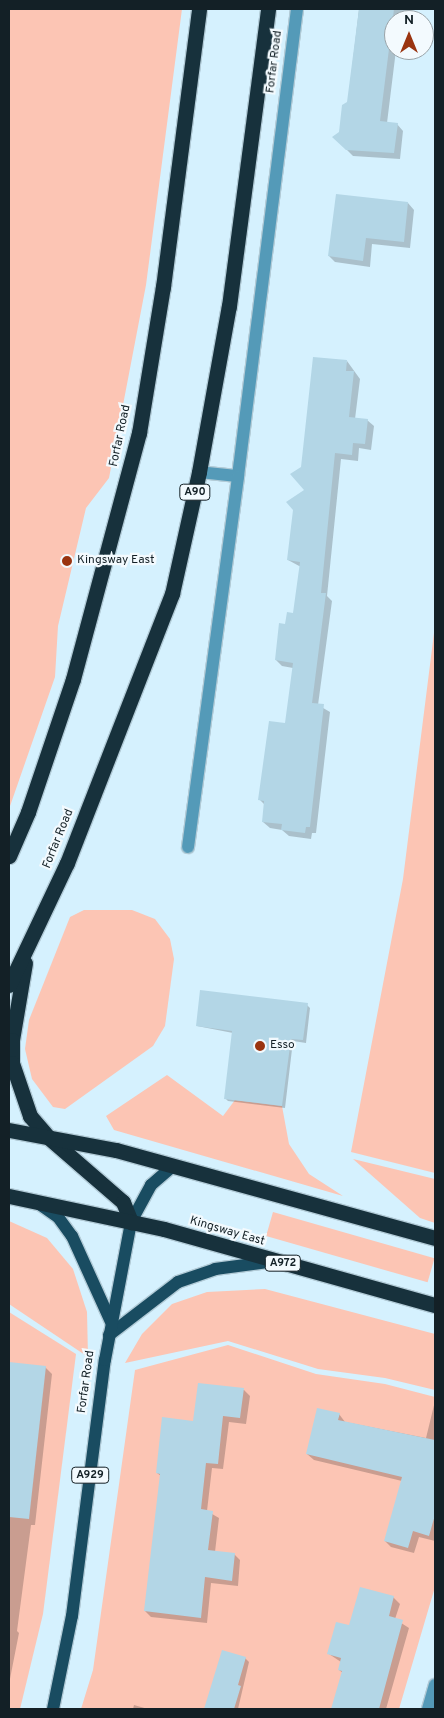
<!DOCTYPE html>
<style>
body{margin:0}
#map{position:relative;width:444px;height:1718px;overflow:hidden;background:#d5f1fe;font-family:Overpass,sans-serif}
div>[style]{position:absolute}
.green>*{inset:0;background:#fcc5b4;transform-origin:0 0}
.shadow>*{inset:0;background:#0003}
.building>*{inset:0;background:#b3d6e6}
.roads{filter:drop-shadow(1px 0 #b2cbd7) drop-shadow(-1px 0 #b2cbd7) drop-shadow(0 1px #b2cbd7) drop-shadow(0 -1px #b2cbd7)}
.minor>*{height:12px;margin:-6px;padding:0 6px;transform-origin:6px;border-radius:6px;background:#549ab8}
.major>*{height:12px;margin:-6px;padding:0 6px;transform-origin:6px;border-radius:6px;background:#194c61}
.highway>*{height:15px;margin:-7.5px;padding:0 7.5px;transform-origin:7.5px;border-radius:7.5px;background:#17313c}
.dots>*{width:14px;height:14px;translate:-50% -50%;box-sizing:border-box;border:2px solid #f3fafe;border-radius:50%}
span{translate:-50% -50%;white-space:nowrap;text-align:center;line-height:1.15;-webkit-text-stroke:4.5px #f3fafe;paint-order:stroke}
.shield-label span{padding:1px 4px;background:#f3fafe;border:1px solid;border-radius:4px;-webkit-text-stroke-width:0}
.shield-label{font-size:11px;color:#132026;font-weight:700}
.street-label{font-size:12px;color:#132026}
.poi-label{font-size:12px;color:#132026}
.left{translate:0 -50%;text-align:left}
.frame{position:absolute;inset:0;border:10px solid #132026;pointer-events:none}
.north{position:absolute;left:384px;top:10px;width:50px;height:50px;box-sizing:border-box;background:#f3fafe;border:1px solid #99a3a8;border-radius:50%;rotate:0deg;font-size:14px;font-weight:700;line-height:20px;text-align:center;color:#132026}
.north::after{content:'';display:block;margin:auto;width:18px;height:22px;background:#9a3410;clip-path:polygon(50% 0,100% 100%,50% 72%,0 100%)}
</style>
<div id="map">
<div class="green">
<div style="clip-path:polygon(9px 9px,182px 9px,146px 285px,109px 478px,86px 508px,58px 626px,55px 677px,9px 809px)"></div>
<div style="clip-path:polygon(435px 625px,435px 1173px,351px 1152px,403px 879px)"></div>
<div style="clip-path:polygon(84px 910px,132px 910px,155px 919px,170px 939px,174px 959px,165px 1026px,153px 1046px,65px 1109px,53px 1107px,32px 1079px,25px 1049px,29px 1020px,70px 917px)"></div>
<div style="clip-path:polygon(167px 1075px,223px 1116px,235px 1100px,282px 1106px,289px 1144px,309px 1174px,343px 1196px,114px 1130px,106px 1116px)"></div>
<div style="clip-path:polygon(353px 1159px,435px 1179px,435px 1223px,420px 1218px)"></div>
<div style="left:273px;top:1212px;width:168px;height:25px;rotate:16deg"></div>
<div style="clip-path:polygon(9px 1221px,47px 1238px,73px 1269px,87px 1312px,88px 1357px,9px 1304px)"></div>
<div style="clip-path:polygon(265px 1289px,435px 1334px,435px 1390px,385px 1378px,318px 1369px,228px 1341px,125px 1363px,142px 1334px,172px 1304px,207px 1292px)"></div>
<div style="clip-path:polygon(9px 1312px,76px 1354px,43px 1614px,20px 1709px,9px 1709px)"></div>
<div style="clip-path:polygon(228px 1345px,316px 1374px,385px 1384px,435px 1397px,435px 1587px,399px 1709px,81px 1709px,93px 1670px,135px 1370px)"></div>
</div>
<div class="shadow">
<div style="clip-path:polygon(359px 9px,410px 9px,409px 20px,394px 20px,396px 50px,387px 123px,397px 124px,403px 131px,400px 159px,353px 156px,334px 137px,340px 132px,348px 102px)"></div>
<div style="clip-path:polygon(408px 203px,414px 210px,410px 248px,372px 244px,370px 267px,335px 262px,329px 256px)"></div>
<div style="clip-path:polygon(347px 361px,360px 379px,355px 419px,367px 420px,374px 426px,371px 450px,359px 448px,358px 461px,341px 459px,327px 596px,332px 601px,318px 705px,330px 712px,316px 833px,312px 833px,311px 839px,289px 836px,282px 830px,270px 828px,263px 822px,265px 805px,260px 800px,286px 725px,293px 668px,282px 666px,276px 660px,286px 625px,294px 614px,301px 567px,288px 560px,306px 490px,302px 467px)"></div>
<div style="clip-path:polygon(307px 1005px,310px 1008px,306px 1043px,293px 1041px,285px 1108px,228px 1101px,225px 1098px,233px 1033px,197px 1026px)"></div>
<div style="clip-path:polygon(9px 1363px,45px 1367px,52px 1374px,35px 1525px,31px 1525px,17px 1631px,19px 1633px,9px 1684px)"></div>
<div style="clip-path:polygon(199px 1384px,244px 1390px,250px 1396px,246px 1424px,229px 1422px,223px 1469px,212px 1468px,207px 1511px,219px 1518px,215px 1552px,234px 1554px,240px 1560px,238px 1586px,211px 1583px,207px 1623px,151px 1617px,145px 1611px,161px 1476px,157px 1473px,194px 1422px)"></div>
<div style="clip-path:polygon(435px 1401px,435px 1541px,419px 1537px,414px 1553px,391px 1547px,385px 1541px,402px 1481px,314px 1460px,307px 1454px,339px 1414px,345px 1422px,426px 1438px)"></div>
<div style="clip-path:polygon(393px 1597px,400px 1604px,395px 1619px,409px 1628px,386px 1709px,333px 1709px,343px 1673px,339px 1670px,341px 1662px,329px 1654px,350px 1627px)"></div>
<div style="clip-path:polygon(245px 1658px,249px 1662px,238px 1709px,211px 1704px)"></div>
<div style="clip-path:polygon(134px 1705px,148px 1709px,133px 1709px)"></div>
</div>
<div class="building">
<div style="clip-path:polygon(359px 9px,394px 9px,380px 121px,398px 123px,394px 153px,346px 150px,332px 137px,339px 132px,342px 105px,347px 102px)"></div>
<div style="clip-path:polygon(336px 194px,408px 202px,404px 242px,366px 238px,363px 261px,328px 256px)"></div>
<div style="clip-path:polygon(313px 357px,347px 360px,346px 371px,354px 371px,349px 417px,368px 419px,365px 444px,353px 443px,352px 455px,335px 453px,321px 593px,326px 593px,312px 703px,324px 704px,310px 827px,306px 827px,305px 833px,281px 830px,282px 824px,262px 822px,264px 801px,258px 800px,269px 721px,285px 723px,293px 663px,275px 660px,279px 623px,285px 624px,287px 612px,293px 613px,300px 562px,287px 560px,293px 510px,286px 502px,304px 490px,290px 474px,301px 467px)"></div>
<div style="clip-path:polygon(200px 990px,308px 1003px,303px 1040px,291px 1039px,282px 1106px,224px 1099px,232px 1031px,196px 1026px)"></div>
<div style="clip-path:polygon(9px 1362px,46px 1366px,29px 1519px,9px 1517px)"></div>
<div style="clip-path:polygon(198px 1383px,244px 1388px,240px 1418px,223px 1416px,218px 1464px,206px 1463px,201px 1509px,213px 1511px,208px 1550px,235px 1553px,232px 1581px,205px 1577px,201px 1618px,144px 1611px,160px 1474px,156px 1473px,162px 1417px,193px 1421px)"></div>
<div style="clip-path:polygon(317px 1408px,340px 1413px,338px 1420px,435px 1440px,435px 1515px,429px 1536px,413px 1531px,408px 1548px,384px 1541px,402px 1477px,306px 1454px)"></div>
<div style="clip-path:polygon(360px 1587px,394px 1596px,389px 1616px,403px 1620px,379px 1709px,331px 1709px,342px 1671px,338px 1670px,341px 1658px,327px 1654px,336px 1622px,349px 1625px)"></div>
<div style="clip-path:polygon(222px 1650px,246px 1657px,238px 1685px,241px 1686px,234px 1709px,204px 1709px)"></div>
</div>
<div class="roads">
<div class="minor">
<div style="left:199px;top:472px;width:39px;rotate:6deg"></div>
<div style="left:238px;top:476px;width:471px;rotate:-82.8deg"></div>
<div style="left:188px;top:847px;width:374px;rotate:-82.3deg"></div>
<div style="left:428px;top:1709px;width:25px;rotate:-74deg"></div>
</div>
<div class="major">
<div style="left:38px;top:1203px;width:24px;rotate:35deg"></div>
<div style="left:58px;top:1217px;width:24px;rotate:54deg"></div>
<div style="left:72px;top:1236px;width:94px;rotate:65.6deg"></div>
<div style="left:109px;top:1335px;width:87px;rotate:-37.5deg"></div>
<div style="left:178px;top:1282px;width:39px;rotate:-19deg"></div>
<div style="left:215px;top:1269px;width:61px;rotate:-7.6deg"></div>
<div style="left:53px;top:1709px;width:95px;rotate:-78.5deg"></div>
<div style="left:72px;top:1616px;width:258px;rotate:-82.7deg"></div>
<div style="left:105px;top:1360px;width:140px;rotate:-79.3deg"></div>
<div style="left:131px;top:1222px;width:42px;rotate:-61.6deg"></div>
<div style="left:151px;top:1185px;width:28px;rotate:-41deg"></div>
</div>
<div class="highway">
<div style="left:9px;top:856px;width:48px;rotate:-66.6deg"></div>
<div style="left:28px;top:812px;width:140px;rotate:-71.3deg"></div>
<div style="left:73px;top:679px;width:255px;rotate:-75deg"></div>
<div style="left:139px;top:433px;width:148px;rotate:-80.7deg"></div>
<div style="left:163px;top:287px;width:280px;rotate:-82.6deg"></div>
<div style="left:25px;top:963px;width:78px;rotate:99.6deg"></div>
<div style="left:12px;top:1040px;width:23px;rotate:90deg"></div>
<div style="left:12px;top:1063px;width:56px;rotate:71.2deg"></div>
<div style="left:30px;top:1116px;width:28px;rotate:49deg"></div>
<div style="left:48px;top:1137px;width:99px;rotate:40.9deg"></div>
<div style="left:123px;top:1202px;width:22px;rotate:68deg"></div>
<div style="left:9px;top:985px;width:135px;rotate:-64.6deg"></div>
<div style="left:67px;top:863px;width:289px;rotate:-68.7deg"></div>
<div style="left:172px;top:594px;width:125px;rotate:-77.5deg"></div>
<div style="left:199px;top:472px;width:169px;rotate:-79.8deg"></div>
<div style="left:229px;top:306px;width:300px;rotate:-82.5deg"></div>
<div style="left:9px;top:1130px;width:109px;rotate:10.6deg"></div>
<div style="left:116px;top:1150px;width:331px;rotate:15.4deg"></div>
<div style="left:9px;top:1196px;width:158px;rotate:12deg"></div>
<div style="left:164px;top:1229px;width:281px;rotate:15.7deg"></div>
</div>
</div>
<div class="dots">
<div style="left:67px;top:561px;background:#9a3410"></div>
<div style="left:260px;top:1046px;background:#9a3410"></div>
</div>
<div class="shield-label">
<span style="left:195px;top:492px">A90</span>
<span style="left:283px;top:1263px">A972</span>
<span style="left:90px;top:1475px">A929</span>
</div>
<div class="street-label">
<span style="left:275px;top:62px;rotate:-83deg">Forfar Road</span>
<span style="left:121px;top:436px;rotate:-78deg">Forfar Road</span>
<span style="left:59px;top:839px;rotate:-68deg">Forfar Road</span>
<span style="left:227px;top:1232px;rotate:16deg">Kingsway East</span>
<span style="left:87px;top:1382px;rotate:-82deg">Forfar Road</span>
</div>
<div class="poi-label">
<span class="left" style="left:77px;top:561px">Kingsway East</span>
<span class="left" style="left:270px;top:1046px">Esso</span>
</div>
<div class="frame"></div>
<div class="north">N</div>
</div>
